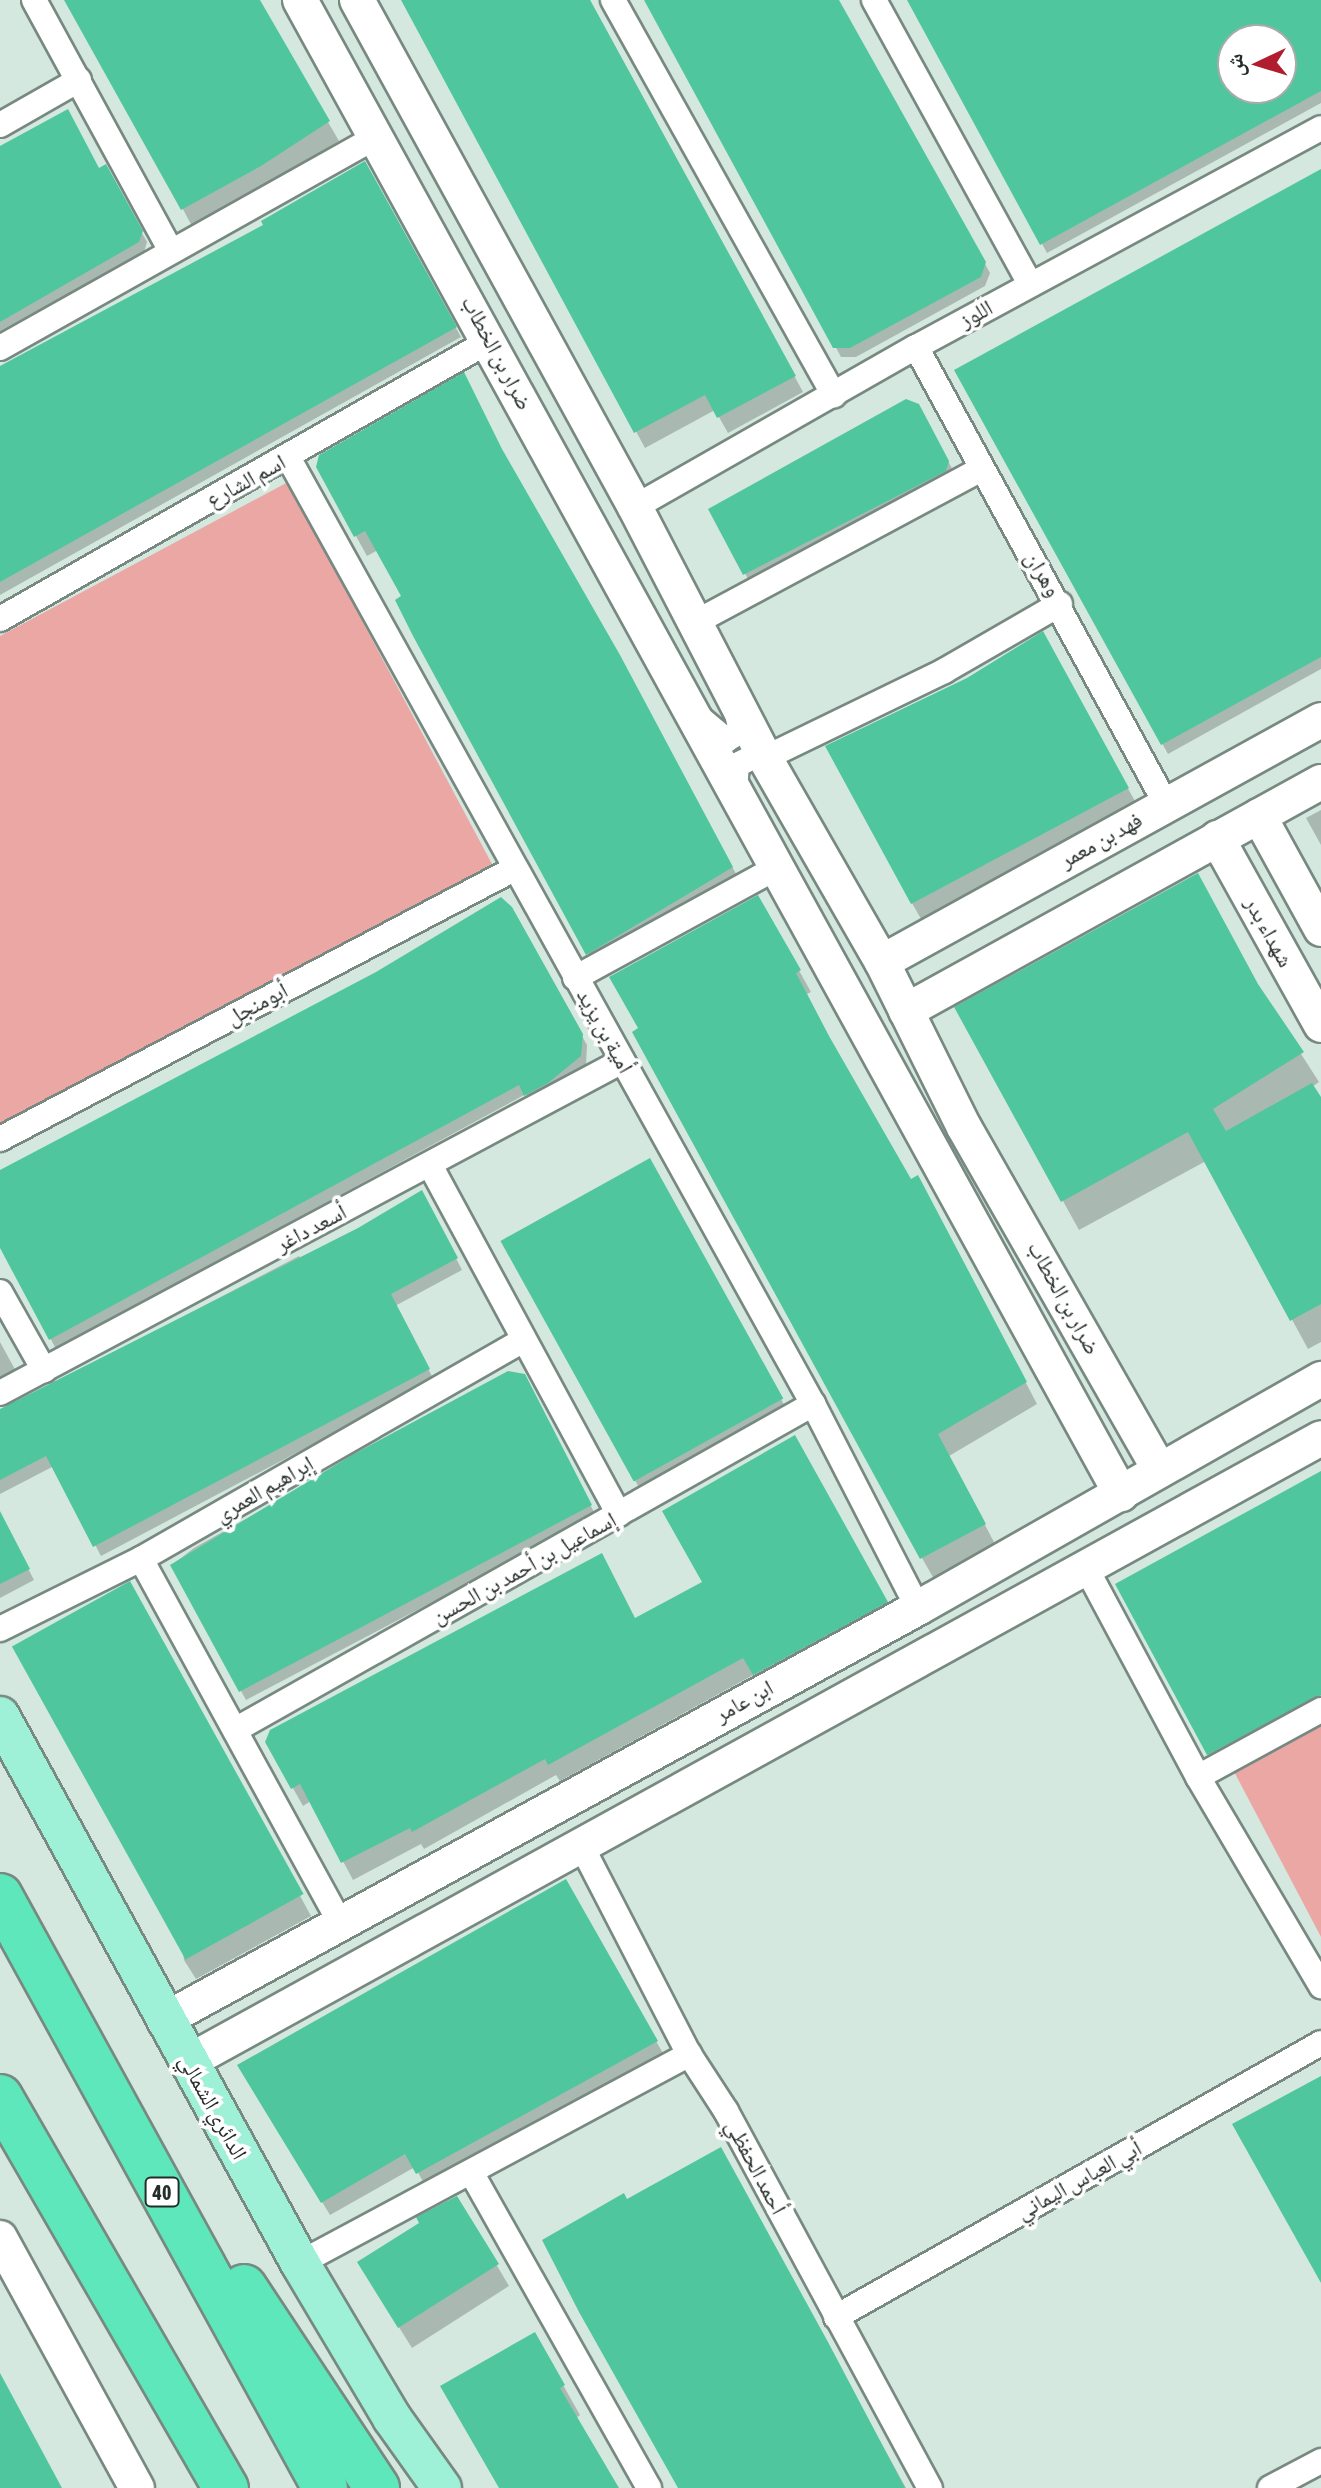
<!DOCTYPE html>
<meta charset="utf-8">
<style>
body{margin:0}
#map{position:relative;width:1321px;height:2488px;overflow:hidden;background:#d4e8df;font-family:"Asap Condensed","Noto Naskh Arabic",sans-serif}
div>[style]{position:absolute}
.green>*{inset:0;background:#eba7a4}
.shadow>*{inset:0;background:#0003;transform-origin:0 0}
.building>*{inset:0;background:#50c69f;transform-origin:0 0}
.roads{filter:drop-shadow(2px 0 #778981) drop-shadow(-2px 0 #778981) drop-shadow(0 2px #778981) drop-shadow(0 -2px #778981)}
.street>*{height:24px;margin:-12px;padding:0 12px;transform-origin:12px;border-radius:12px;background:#fff}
.secondary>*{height:34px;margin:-17px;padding:0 17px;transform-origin:17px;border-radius:17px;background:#fff}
.primary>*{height:38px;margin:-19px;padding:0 19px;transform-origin:19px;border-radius:19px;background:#9ef1d6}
.highway>*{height:44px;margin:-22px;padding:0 22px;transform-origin:22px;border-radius:22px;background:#5de7ba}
span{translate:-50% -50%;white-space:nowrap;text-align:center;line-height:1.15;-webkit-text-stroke:7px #fff;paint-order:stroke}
.shield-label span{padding:2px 6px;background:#fff;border:2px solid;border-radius:6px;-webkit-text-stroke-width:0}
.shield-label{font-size:20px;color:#252d29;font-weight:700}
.street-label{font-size:22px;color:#252d29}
.north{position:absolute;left:1217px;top:24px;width:80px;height:80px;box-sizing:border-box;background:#fff;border:2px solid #a8aba9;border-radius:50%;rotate:266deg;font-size:22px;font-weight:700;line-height:32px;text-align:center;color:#252d29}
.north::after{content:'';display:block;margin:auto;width:28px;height:36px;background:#b01d2e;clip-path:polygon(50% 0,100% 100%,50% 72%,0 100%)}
</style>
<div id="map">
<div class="green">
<div style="clip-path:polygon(288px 482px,492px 864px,0 1128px,0 636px)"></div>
<div style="clip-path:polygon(1321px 1715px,1321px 1937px,1229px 1762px)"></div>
</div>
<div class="shadow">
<div style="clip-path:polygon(71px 0,257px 0,339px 141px,193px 228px)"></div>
<div style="clip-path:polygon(403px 0,590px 0,803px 392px,728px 433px,715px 410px,645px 448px)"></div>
<div style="clip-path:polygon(649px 0,838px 0,990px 273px,985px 286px,856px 357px,841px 357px)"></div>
<div style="clip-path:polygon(evenodd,909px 0,1321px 0,1321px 103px,1047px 253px,909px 0,1233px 40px,1281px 40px,1281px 88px,1233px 88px,1233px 40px)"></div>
<div style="clip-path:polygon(0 149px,99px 170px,105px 167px,147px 242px,144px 252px,0 331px)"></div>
<div style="clip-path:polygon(364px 163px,461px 337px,0 595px,0 368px,266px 226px)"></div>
<div style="clip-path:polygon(1321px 171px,1321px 669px,1168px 754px,957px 371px)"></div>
<div style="clip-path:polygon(931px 428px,960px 484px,757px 596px,711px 509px)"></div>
<div style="clip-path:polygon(318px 467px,512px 472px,631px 677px,743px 887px,599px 973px,404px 597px,378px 550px,367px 556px)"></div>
<div style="clip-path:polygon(1055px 657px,1141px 812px,925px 926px,912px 903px)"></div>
<div style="clip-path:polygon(1321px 810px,1321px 845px,1306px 818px)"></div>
<div style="clip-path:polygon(758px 897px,811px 992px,807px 994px,841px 1060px,910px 1181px,929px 1198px,1037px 1404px,949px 1456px,996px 1546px,934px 1579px,922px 1558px)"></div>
<div style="clip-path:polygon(510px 908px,587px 1045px,586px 1066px,553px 1093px,532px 1104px,526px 1094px,56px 1349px,0 1245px,0 1173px)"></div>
<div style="clip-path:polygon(1262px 993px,1319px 1082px,1312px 1087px,1321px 1101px,1321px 1342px,1308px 1349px,1206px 1161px,1079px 1230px,1063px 1201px)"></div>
<div style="left:649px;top:1161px;width:283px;height:167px;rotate:61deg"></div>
<div style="clip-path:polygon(428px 1204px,462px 1270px,395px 1306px,434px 1380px,101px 1556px,54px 1466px,0 1494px,0 1412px,299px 1256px,302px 1260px)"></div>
<div style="clip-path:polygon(0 1342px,17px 1373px,0 1383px)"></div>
<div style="clip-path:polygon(529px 1386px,596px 1516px,246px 1700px,172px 1565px,194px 1548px,452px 1403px)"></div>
<div style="clip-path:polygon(795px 1438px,896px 1620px,765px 1691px,755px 1674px,560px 1781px,556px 1775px,424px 1849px,421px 1844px,353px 1880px,311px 1801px,303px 1806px,267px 1742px,635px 1620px,704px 1583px)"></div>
<div style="clip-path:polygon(1321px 1474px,1321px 1720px,1220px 1774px,1208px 1754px)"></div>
<div style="clip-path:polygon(0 1514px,34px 1580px,0 1598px)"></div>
<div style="clip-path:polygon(141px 1603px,311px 1916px,196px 1979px,184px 1960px)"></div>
<div style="clip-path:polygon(565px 1882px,664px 2055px,426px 2187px,415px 2167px,330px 2215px,240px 2066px)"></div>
<div style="clip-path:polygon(720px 2150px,906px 2488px,679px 2488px)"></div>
<div style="clip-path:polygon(457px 2198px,509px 2286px,412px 2348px,372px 2284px)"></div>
<div style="clip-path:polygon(534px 2334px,580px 2415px,576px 2418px,616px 2488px,501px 2488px)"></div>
</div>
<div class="building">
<div style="clip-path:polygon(64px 0,260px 0,330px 121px,261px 166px,181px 210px)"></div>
<div style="clip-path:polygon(401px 0,590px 0,796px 376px,717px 418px,705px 395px,634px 433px)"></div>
<div style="clip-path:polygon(644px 0,839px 0,986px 262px,981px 277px,850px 348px,833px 348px)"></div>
<div style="clip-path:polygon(evenodd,907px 0,1321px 0,1321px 91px,1040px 245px,907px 0,1233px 40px,1281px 40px,1281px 88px,1233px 88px,1233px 40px)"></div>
<div style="clip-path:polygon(68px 109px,99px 168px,106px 164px,143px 231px,139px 242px,0 322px,0 146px)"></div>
<div style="clip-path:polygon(365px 161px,457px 327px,0 582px,0 366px,263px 225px,261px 221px)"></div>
<div style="clip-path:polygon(1321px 169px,1321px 657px,1161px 745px,954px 370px)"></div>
<div style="clip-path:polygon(464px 372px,502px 449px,620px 655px,733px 867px,586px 955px,413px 636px,395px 600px,401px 596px,365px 531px,354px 537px,316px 467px,319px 455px)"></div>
<div style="clip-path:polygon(906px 399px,919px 404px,949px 461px,946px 471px,743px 575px,708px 509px)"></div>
<div style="clip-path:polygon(1043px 631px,1129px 788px,911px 904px,825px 746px,967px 678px)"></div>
<div style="clip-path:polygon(1198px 873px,1258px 984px,1304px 1052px,1213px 1109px,1226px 1131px,1312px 1083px,1321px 1097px,1321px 1304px,1290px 1321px,1188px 1132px,1061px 1202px,954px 1007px)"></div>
<div style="clip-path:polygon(758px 895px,801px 970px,796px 973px,829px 1036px,911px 1179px,918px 1175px,1027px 1382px,938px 1434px,986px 1524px,920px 1559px,632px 1032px,638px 1028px,609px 977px)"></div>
<div style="clip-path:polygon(501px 897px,512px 907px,583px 1034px,581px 1056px,548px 1083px,524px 1096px,519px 1085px,49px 1340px,0 1248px,0 1170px,376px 972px)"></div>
<div style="left:650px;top:1158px;width:275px;height:171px;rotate:61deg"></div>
<div style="clip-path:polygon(422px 1190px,458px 1258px,391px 1294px,430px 1369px,93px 1547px,46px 1456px,0 1480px,0 1409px,358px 1228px)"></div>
<div style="clip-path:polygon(508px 1371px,525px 1374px,592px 1505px,239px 1692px,170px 1565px,352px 1455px)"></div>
<div style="clip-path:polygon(795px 1435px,888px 1602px,753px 1675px,743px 1658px,548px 1765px,545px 1759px,412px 1832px,410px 1828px,341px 1863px,300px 1784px,291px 1789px,265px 1742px,270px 1730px,602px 1553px,635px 1618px,702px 1582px,662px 1511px)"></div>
<div style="clip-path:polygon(1321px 1471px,1321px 1695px,1207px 1755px,1115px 1584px)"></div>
<div style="clip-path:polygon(0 1511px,30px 1569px,0 1584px)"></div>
<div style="left:130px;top:1581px;width:358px;height:135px;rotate:61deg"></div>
<div style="clip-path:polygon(566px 1879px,658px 2041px,416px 2174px,405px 2154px,321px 2203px,237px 2065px)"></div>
<div style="clip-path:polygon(1321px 2076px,1321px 2283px,1232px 2124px)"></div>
<div style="clip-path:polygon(721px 2147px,828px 2342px,905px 2488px,678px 2488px,579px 2312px,542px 2240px,624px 2193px,627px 2199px)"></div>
<div style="clip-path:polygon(457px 2196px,499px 2264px,398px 2328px,357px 2262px,419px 2223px,416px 2217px)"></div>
<div style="clip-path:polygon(535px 2332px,565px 2385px,560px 2388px,619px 2488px,499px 2488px,440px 2386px)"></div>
<div style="clip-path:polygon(0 2373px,62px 2488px,0 2488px)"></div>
</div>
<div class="roads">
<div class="street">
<div style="left:34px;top:0;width:286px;rotate:61.4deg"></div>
<div style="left:613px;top:0;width:453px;rotate:60.8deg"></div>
<div style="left:874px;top:0;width:324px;rotate:61.2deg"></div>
<div style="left:0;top:125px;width:91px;rotate:-29.7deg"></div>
<div style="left:916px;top:347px;width:521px;rotate:61.32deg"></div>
<div style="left:0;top:348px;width:433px;rotate:-29.3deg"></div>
<div style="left:288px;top:457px;width:1083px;rotate:61deg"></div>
<div style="left:813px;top:1404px;width:229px;rotate:62.8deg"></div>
<div style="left:635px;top:507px;width:323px;rotate:-29.7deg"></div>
<div style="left:916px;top:347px;width:460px;rotate:-28.4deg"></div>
<div style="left:0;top:619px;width:565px;rotate:-29.61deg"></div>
<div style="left:696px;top:622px;width:322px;rotate:-28.2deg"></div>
<div style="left:701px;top:719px;width:33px;rotate:40deg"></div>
<div style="left:726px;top:740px;width:17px;rotate:-31deg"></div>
<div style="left:741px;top:731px;width:26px;rotate:-103deg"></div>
<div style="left:735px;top:792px;width:27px;rotate:-86deg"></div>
<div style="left:737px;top:765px;width:18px;rotate:-27deg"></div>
<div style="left:753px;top:757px;width:12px;rotate:5deg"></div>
<div style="left:765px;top:758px;width:199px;rotate:-25.9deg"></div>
<div style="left:944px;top:671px;width:134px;rotate:-30deg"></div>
<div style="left:575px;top:978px;width:229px;rotate:-28.7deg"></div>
<div style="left:0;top:1139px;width:581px;rotate:-27.71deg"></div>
<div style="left:430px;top:1165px;width:397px;rotate:61.6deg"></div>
<div style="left:0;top:1292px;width:90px;rotate:60.6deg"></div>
<div style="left:0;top:1393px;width:705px;rotate:-28.09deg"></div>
<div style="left:141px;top:1559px;width:416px;rotate:61.3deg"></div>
<div style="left:1085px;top:1566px;width:239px;rotate:61.8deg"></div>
<div style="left:1198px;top:1777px;width:243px;rotate:59.5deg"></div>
<div style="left:0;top:1629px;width:157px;rotate:-26.4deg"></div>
<div style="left:141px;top:1559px;width:440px;rotate:-29.8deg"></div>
<div style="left:235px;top:1730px;width:664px;rotate:-29.42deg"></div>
<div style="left:1198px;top:1777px;width:140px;rotate:-28.6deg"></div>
<div style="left:582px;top:1847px;width:233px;rotate:62.7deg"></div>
<div style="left:689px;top:2054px;width:68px;rotate:57deg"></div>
<div style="left:726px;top:2111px;width:429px;rotate:61.6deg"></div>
<div style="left:471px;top:2172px;width:363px;rotate:60.6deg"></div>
<div style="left:300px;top:2263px;width:442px;rotate:-28.2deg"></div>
<div style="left:836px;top:2317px;width:557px;rotate:-29.46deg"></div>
<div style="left:1270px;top:2488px;width:58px;rotate:-27.9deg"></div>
</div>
<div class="secondary">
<div style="left:300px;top:0;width:1705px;rotate:61.21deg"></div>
<div style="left:357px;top:0;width:578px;rotate:61.26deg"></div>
<div style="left:635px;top:507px;width:283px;rotate:62.6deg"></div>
<div style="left:765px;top:758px;width:235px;rotate:60.2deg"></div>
<div style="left:882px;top:962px;width:184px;rotate:63.6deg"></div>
<div style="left:964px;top:1127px;width:395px;rotate:60.3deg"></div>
<div style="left:1259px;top:816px;width:129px;rotate:61.2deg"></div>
<div style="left:1217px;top:838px;width:214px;rotate:60.9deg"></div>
<div style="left:882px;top:962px;width:501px;rotate:-28.87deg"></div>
<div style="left:906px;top:1011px;width:474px;rotate:-28.9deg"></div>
<div style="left:164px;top:2020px;width:859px;rotate:-28.65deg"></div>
<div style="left:918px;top:1608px;width:464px;rotate:-29.6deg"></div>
<div style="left:188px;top:2062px;width:1293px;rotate:-28.84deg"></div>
<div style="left:0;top:2238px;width:285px;rotate:61.3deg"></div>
</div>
<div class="primary">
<div style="left:0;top:1716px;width:624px;rotate:61.26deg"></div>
<div style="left:300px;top:2263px;width:180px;rotate:59.3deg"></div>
<div style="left:392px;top:2418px;width:86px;rotate:54.5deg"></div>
</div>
<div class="highway">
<div style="left:0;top:1896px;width:675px;rotate:61.23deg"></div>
<div style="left:0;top:2097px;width:452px;rotate:60deg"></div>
<div style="left:244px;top:2287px;width:241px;rotate:56.5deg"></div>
</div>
</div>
<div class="shield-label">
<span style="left:162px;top:2192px">40</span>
</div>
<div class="street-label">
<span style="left:976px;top:314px;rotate:-29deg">اللوز</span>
<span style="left:497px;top:353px;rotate:62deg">ضرار بن الخطاب</span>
<span style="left:246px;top:481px;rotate:-29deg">اسم الشارع</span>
<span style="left:1043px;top:574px;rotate:59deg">وهران</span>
<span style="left:1101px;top:840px;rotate:-29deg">فهد بن معمر</span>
<span style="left:1269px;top:932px;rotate:61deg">شهداء بدر</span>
<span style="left:257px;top:1004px;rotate:-28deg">أبومنجل</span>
<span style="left:605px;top:1031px;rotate:61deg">أمية بن يزيد</span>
<span style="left:311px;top:1228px;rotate:-28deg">أسعد داغر</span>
<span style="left:1064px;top:1298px;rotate:61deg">ضرار بن الخطاب</span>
<span style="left:264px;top:1489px;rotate:-30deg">إبراهيم العمري</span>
<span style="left:524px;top:1568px;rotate:-29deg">إسماعيل بن أحمد بن الحسن</span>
<span style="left:744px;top:1701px;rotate:-29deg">ابن عامر</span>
<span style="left:213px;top:2107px;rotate:61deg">الدائري الشمالي</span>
<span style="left:756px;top:2167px;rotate:62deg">أحمد الحفظي</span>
<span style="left:1079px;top:2180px;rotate:-29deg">أبي العباس اليماني</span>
</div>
<div class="north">ش</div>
</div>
